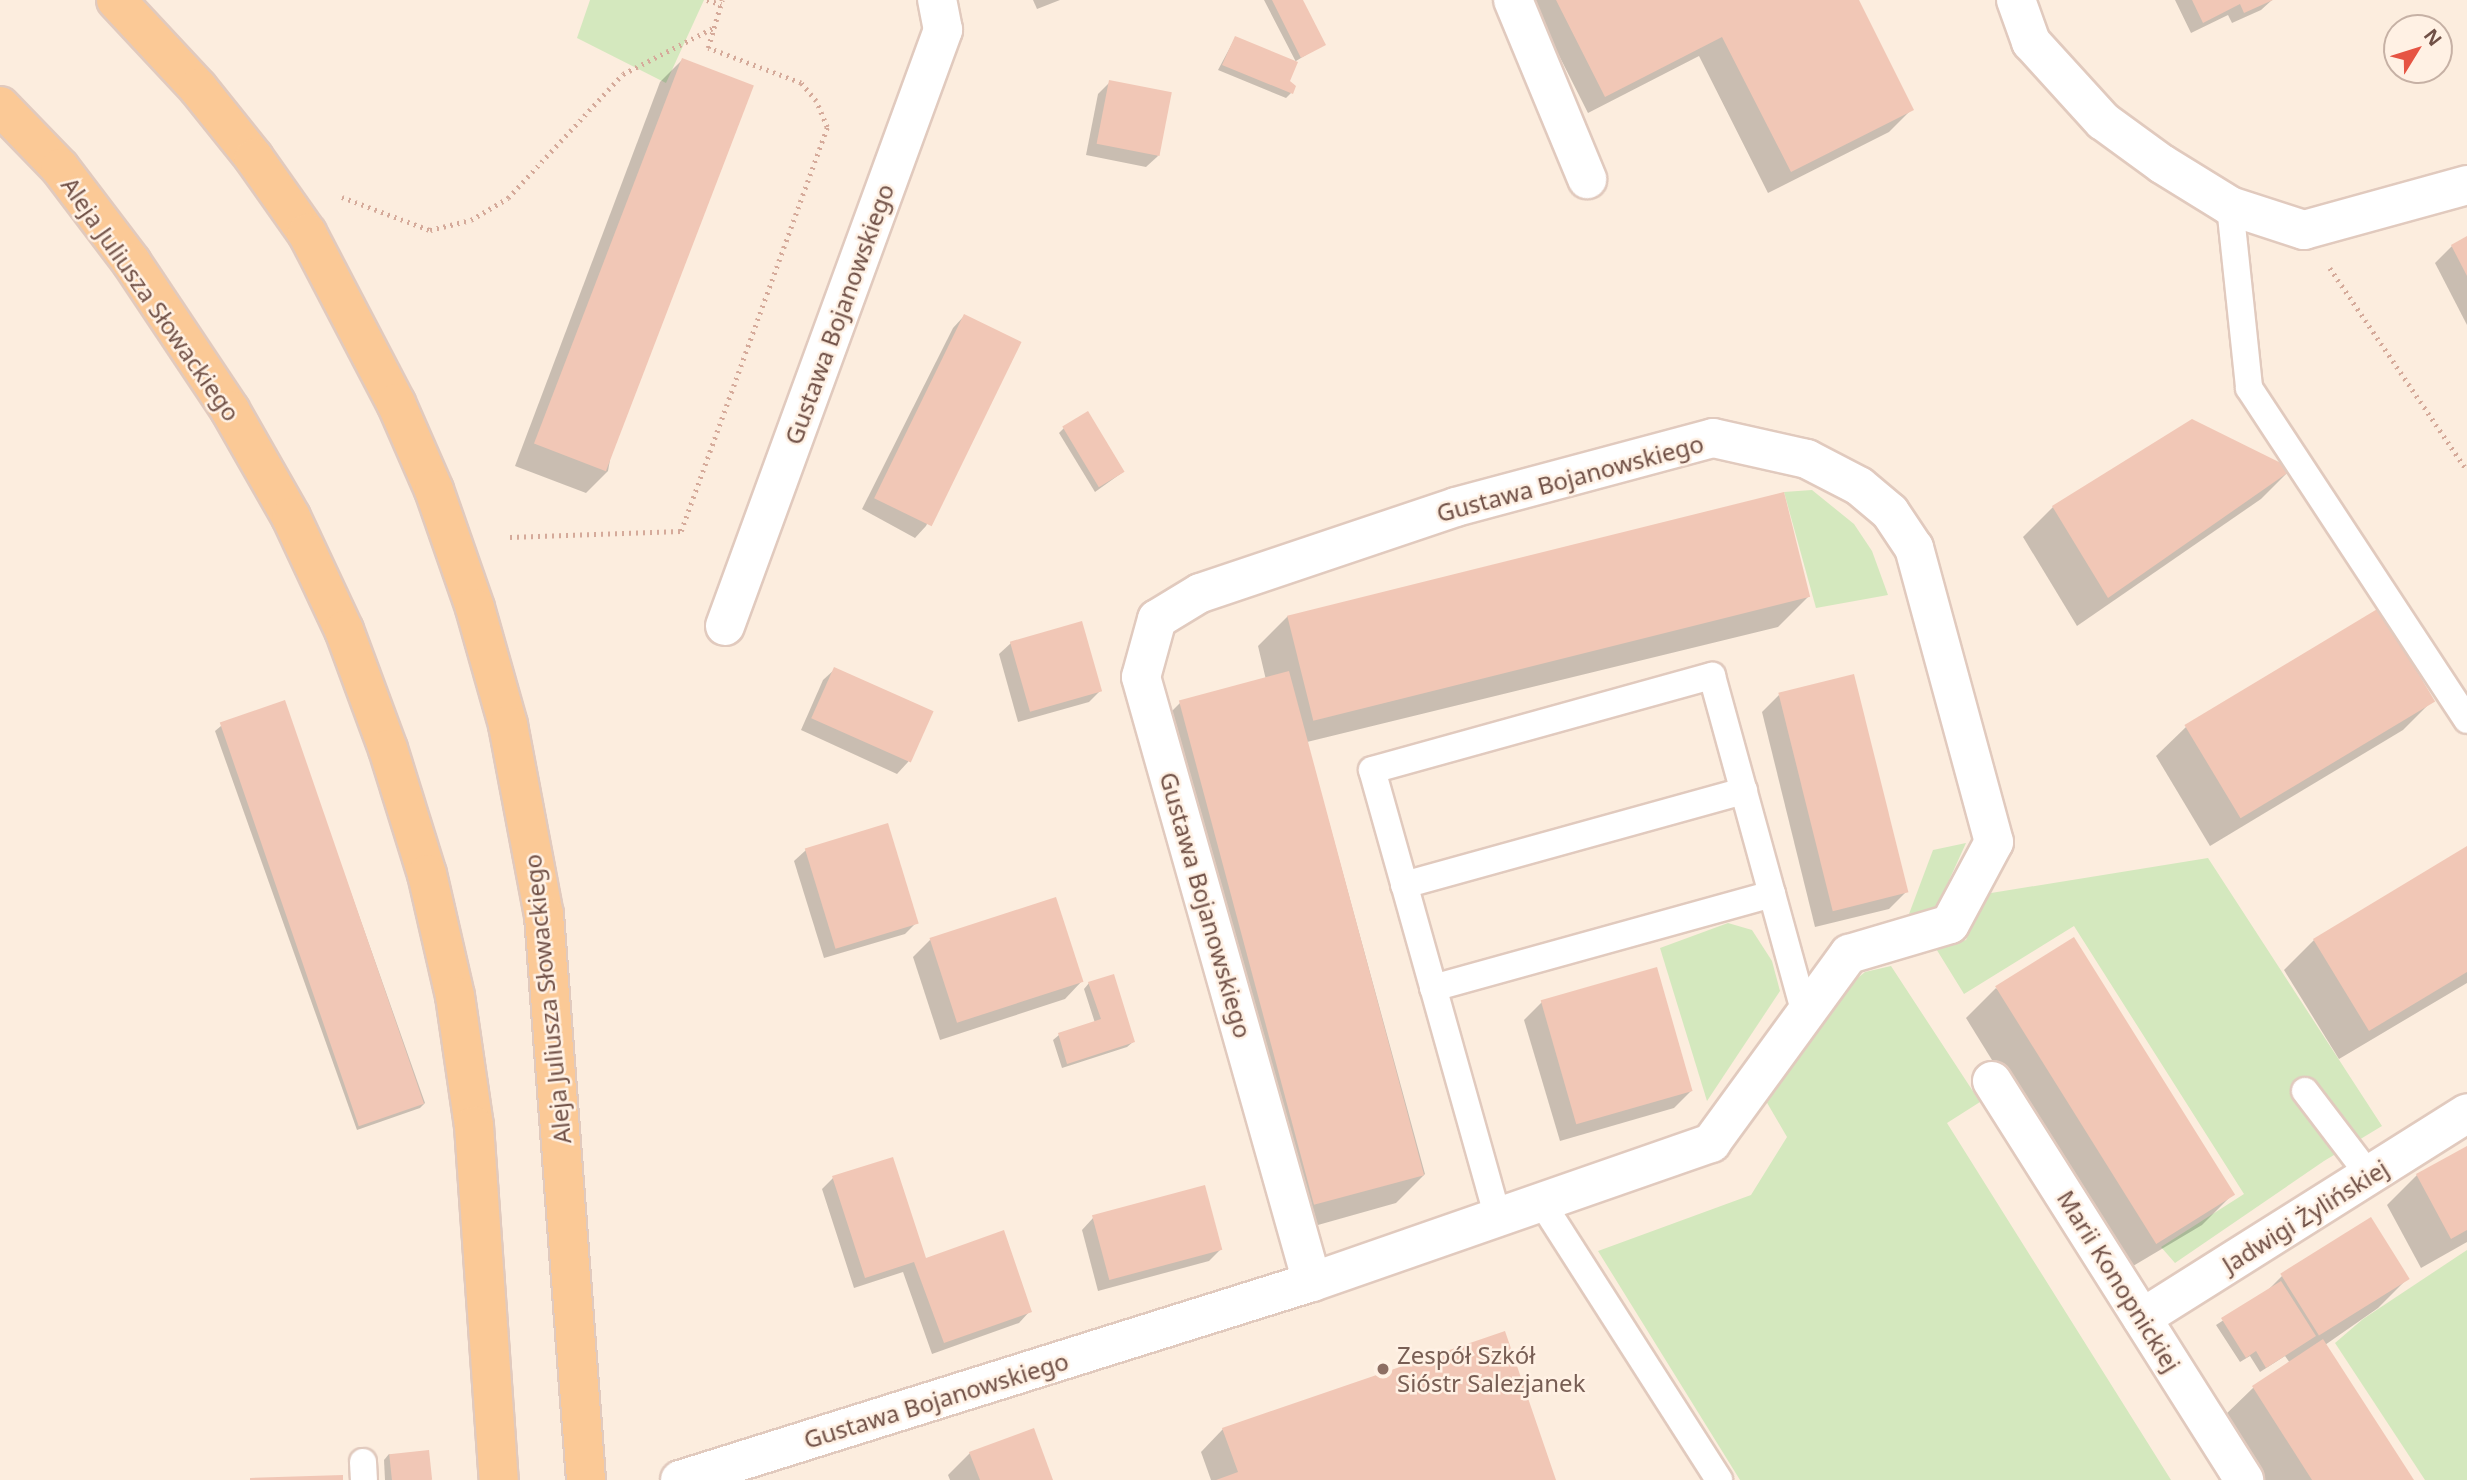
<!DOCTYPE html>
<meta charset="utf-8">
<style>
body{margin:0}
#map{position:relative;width:2467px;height:1480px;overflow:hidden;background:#fcedde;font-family:"Noto Sans",sans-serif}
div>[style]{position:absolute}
.green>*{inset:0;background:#d4e8be}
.shadow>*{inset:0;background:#0003}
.building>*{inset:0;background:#f1c7b6;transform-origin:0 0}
.path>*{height:4.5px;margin-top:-2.25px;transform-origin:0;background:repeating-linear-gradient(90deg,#d5aa9a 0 2px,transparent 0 7px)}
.roads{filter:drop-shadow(2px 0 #e1cabe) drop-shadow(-2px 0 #e1cabe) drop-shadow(0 2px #e1cabe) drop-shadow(0 -2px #e1cabe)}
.service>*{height:26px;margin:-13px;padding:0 13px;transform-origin:13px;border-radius:13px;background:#fff}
.minor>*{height:38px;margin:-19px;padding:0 19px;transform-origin:19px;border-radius:19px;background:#fff}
.primary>*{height:38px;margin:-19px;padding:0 19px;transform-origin:19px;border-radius:19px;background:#fbc996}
.dots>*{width:19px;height:19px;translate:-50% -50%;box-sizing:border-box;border:4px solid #fff1e4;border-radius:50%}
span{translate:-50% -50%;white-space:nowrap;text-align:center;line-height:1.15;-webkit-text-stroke:5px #fff1e4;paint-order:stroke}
.street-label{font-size:24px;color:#715147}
.education-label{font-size:24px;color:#785e54}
.left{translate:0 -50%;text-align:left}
.north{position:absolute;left:2383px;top:14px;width:70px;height:70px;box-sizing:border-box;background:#fff1e4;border:2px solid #c6b1a5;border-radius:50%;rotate:52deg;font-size:19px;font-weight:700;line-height:28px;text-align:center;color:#715147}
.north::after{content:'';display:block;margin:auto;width:24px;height:32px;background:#e65443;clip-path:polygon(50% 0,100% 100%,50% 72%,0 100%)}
</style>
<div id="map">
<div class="green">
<div style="clip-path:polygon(590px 0,704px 0,666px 83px,577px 38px)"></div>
<div style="clip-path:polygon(1812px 490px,1854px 524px,1872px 551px,1888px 595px,1816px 608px,1784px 492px)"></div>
<div style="clip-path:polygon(1966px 843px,1936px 909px,1909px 914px,1933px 850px)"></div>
<div style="clip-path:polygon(2208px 858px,2382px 1126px,2324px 1161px,2175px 1263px,2161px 1247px,2244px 1194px,2074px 926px,1964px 994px,1935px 947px,1966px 940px,1985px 894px)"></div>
<div style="clip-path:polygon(1728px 923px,1752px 930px,1772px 961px,1780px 991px,1707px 1101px,1660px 948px)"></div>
<div style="clip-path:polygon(1891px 966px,1980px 1102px,1947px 1123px,2171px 1480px,1740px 1480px,1598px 1251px,1751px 1195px,1787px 1137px,1766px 1101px,1842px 991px,1865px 972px)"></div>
<div style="clip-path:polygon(2467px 1250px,2467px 1480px,2425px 1480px,2335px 1343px,2363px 1319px)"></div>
</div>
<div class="shadow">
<div style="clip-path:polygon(1033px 0,1060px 0,1037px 9px)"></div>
<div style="clip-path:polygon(1264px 0,1301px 0,1324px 44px,1296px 61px,1288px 81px,1291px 93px,1286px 98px,1218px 70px,1235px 38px,1296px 62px)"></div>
<div style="clip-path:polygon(1531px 0,1857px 0,1911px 110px,1889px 132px,1768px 193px,1699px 56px,1588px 113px)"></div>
<div style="clip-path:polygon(2175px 0,2272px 0,2261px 10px,2232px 23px,2228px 15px,2191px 33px)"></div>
<div style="clip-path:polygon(682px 60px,608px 471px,586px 493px,515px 466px,660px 82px)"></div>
<div style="clip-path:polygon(1110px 82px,1158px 156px,1146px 167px,1086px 155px,1098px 94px)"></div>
<div style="clip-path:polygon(2467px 238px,2467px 325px,2435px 263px,2452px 246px)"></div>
<div style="clip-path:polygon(964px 316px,1019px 343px,926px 526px,915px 538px,862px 509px,953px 328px)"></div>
<div style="clip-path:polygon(1064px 428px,1123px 472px,1095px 492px,1059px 433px)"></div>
<div style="clip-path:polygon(2290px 470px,2261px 499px,2077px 626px,2023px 537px,2053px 507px)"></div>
<div style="clip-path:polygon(1808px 597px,1778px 627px,1307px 742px,1425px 1174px,1396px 1203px,1286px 1234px,1150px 733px,1180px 703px,1266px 680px,1258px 646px,1288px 616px)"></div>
<div style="clip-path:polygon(2378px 611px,2433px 700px,2403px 730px,2210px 846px,2156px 756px,2186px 727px)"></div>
<div style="clip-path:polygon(1011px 643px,1100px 691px,1089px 702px,1018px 722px,999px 654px)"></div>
<div style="clip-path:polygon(835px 669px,931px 713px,908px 762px,897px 774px,801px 730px,823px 680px)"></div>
<div style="clip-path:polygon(1779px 695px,1906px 892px,1889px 909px,1815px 927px,1762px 712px)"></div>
<div style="clip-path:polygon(284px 703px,425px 1103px,420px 1108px,357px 1130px,215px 731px,221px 726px)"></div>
<div style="clip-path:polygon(887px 825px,917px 922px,905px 934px,824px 958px,794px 861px,806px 850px)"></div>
<div style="clip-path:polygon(2467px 849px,2467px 983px,2339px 1059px,2284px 970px,2314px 940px)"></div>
<div style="clip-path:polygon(930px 940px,1082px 981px,1065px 999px,940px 1040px,913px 957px)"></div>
<div style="clip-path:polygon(1089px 983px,1133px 1042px,1127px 1047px,1062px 1068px,1053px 1040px,1059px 1035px,1095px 1023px,1084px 989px)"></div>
<div style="clip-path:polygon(1996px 988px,2232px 1195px,2202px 1225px,2123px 1272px,1966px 1018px)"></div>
<div style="clip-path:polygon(1542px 1002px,1691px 1091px,1674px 1108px,1560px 1141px,1524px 1020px)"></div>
<div style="clip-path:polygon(2467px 1148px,2467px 1242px,2421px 1268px,2387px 1205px,2417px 1175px)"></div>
<div style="clip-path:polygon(833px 1178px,924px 1261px,1030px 1311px,1019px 1323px,932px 1354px,903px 1272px,854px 1288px,822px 1189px)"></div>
<div style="clip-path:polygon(1093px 1218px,1221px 1249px,1209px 1261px,1098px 1291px,1082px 1230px)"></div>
<div style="clip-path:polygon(2370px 1219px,2408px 1278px,2378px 1308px,2325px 1345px,2412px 1480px,2263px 1480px,2223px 1417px,2253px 1388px,2290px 1363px,2285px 1356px,2260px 1372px,2250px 1356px,2240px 1362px,2216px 1325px,2264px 1294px,2282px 1276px)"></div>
<div style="clip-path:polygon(1223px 1429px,1554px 1480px,1211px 1480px,1201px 1452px)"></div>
<div style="clip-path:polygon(970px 1453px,1051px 1480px,950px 1480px,948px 1475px)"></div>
<div style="clip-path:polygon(389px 1454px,430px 1480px,385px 1480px,384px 1460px)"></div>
</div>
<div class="building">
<div style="clip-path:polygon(1272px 0,1303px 0,1326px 45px,1301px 58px)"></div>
<div style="clip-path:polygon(1556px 0,1859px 0,1914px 110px,1791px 172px,1722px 37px,1605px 97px)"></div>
<div style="clip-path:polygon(2192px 0,2273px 0,2244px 13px,2240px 4px,2203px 23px)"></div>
<div style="clip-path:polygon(1235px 36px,1298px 62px,1290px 81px,1296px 86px,1293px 94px,1222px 65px)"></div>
<div style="left:682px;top:58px;width:77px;height:413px;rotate:21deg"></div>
<div style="left:1109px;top:80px;width:64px;height:65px;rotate:11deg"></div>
<div style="clip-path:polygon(2467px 236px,2467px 276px,2451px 245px)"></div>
<div style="left:964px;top:314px;width:64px;height:205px;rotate:26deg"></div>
<div style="left:1088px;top:411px;width:71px;height:30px;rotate:59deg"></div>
<div style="clip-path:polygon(2192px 419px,2293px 469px,2108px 598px,2052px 506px)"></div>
<div style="left:1784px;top:492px;width:108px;height:512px;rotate:76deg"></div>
<div style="left:2379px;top:608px;width:109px;height:227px;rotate:59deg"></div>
<div style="left:1082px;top:621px;width:73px;height:75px;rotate:74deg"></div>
<div style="left:834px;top:667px;width:109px;height:56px;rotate:24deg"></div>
<div style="left:1289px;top:671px;width:522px;height:114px;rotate:75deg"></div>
<div style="left:1854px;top:674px;width:225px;height:78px;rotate:76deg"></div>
<div style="left:285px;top:700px;width:427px;height:69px;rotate:71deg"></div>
<div style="left:888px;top:823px;width:105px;height:87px;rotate:73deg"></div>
<div style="clip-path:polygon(2467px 846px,2467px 972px,2369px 1031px,2313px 939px)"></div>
<div style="left:1056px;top:897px;width:89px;height:133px;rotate:72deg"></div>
<div style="left:2074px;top:937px;width:304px;height:93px;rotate:58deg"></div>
<div style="left:1657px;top:967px;width:129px;height:121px;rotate:74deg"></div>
<div style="clip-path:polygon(1114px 974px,1135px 1042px,1067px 1064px,1058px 1033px,1101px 1019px,1088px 982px)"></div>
<div style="clip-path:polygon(2467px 1146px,2467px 1230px,2451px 1239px,2416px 1174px)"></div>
<div style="clip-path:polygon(893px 1157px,926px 1258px,1004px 1230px,1032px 1312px,944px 1343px,914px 1262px,865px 1278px,832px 1176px)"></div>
<div style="left:1205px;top:1185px;width:67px;height:117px;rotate:75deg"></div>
<div style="left:2371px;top:1217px;width:73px;height:107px;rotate:58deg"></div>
<div style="clip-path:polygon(2281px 1281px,2316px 1336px,2266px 1368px,2256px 1351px,2246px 1358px,2221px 1318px)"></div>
<div style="clip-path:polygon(1505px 1331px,1556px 1480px,1216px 1480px,1238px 1472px,1222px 1428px)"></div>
<div style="clip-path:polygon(2323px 1339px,2414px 1480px,2312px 1480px,2252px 1386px)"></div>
<div style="clip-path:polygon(1034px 1428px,1053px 1480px,980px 1480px,969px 1452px)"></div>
<div style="left:429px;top:1450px;width:30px;height:40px;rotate:84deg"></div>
<div style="clip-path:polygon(343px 1475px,343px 1480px,250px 1480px,250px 1478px)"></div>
</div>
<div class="path">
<div style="left:707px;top:0;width:15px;rotate:16deg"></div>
<div style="left:342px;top:197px;width:94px;rotate:20.6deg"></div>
<div style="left:430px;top:230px;width:42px;rotate:-13.7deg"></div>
<div style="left:471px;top:220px;width:43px;rotate:-30.7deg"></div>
<div style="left:508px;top:198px;width:169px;rotate:-47.2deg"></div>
<div style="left:623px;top:74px;width:101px;rotate:-27.1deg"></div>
<div style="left:2330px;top:268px;width:244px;rotate:55.9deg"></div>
<div style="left:510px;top:537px;width:171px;rotate:-2deg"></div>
<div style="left:681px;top:531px;width:430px;rotate:-70.1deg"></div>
<div style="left:827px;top:127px;width:28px;rotate:-113deg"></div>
<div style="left:816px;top:101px;width:23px;rotate:-130deg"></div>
<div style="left:801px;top:83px;width:99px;rotate:-159.4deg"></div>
<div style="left:708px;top:48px;width:50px;rotate:-73.7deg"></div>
</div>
<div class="roads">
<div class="service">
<div style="left:2230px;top:206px;width:183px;rotate:84deg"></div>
<div style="left:2249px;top:388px;width:397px;rotate:56.7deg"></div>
<div style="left:1404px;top:885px;width:353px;rotate:-15.5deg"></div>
<div style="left:1433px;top:988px;width:352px;rotate:-15.5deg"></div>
<div style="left:2305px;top:1091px;width:106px;rotate:52.7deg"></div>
<div style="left:1542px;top:1203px;width:329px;rotate:57.4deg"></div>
<div style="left:1498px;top:1218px;width:465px;rotate:-105.7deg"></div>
<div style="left:1372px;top:770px;width:353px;rotate:-15.5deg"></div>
<div style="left:1712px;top:676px;width:351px;rotate:74.6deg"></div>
<div style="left:363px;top:1462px;width:18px;rotate:87deg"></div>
</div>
<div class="minor">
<div style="left:1513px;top:0;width:194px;rotate:67.5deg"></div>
<div style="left:2016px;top:0;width:45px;rotate:70.3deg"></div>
<div style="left:2031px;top:42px;width:107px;rotate:47.7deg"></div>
<div style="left:2103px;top:121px;width:73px;rotate:36.1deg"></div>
<div style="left:2162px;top:164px;width:80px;rotate:31.7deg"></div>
<div style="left:2230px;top:206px;width:78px;rotate:18deg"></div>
<div style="left:2304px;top:230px;width:169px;rotate:-15.4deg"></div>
<div style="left:725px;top:626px;width:635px;rotate:-69.91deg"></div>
<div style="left:943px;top:30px;width:31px;rotate:-101deg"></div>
<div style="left:1992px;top:1081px;width:472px;rotate:57.7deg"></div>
<div style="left:2142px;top:1318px;width:384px;rotate:-32.2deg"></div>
<div style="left:680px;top:1480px;width:662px;rotate:-17.4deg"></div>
<div style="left:1312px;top:1282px;width:423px;rotate:-19.2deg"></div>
<div style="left:1711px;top:1143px;width:234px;rotate:-53.9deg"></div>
<div style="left:1849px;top:954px;width:105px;rotate:-16.5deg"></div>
<div style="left:1950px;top:924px;width:93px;rotate:-61.8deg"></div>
<div style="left:1994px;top:842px;width:305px;rotate:-105.2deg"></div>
<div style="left:1914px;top:548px;width:43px;rotate:-123.7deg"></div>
<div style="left:1890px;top:512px;width:40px;rotate:-140deg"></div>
<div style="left:1859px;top:486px;width:59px;rotate:-152.6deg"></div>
<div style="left:1807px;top:459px;width:96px;rotate:-167.4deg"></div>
<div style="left:1713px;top:438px;width:266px;rotate:165deg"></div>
<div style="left:1456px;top:507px;width:270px;rotate:161.4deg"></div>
<div style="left:1200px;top:593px;width:50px;rotate:148.8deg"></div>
<div style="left:1157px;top:619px;width:60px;rotate:105.4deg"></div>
<div style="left:1141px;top:677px;width:629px;rotate:74.22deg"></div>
</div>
<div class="primary">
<div style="left:116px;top:0;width:120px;rotate:47deg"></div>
<div style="left:198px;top:88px;width:90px;rotate:51.3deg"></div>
<div style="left:254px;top:158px;width:92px;rotate:54.8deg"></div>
<div style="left:307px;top:233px;width:192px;rotate:62.4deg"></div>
<div style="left:396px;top:403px;width:95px;rotate:66.4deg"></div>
<div style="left:434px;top:490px;width:125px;rotate:70.8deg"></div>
<div style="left:475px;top:608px;width:122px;rotate:74.2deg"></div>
<div style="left:508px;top:725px;width:193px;rotate:79.3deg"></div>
<div style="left:544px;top:915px;width:567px;rotate:85.75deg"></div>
<div style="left:0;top:106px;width:86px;rotate:45.9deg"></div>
<div style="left:60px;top:168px;width:119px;rotate:52.8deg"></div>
<div style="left:132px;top:263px;width:177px;rotate:56.3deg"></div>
<div style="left:230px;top:410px;width:123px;rotate:60.3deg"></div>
<div style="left:291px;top:517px;width:125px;rotate:64.9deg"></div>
<div style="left:344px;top:630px;width:127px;rotate:69.7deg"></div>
<div style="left:388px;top:749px;width:131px;rotate:72.7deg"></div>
<div style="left:427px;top:874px;width:125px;rotate:77.1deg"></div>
<div style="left:455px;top:996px;width:131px;rotate:81.7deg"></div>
<div style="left:474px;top:1126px;width:355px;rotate:86deg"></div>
</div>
</div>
<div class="dots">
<div style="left:1383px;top:1369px;background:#8d6e63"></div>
</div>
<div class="street-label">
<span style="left:151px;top:299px;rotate:55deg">Aleja Juliusza Słowackiego</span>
<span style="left:839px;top:314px;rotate:-70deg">Gustawa Bojanowskiego</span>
<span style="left:1570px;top:478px;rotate:-15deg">Gustawa Bojanowskiego</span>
<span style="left:1206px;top:905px;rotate:74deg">Gustawa Bojanowskiego</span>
<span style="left:547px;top:999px;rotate:-96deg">Aleja Juliusza Słowackiego</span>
<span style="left:2305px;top:1216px;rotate:-32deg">Jadwigi Żylińskiej</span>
<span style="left:2119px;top:1281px;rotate:58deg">Marii Konopnickiej</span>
<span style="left:936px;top:1400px;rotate:-17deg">Gustawa Bojanowskiego</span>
</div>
<div class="education-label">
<span class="left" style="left:1397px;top:1369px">Zespół Szkół<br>Sióstr Salezjanek</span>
</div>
<div class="north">N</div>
</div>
